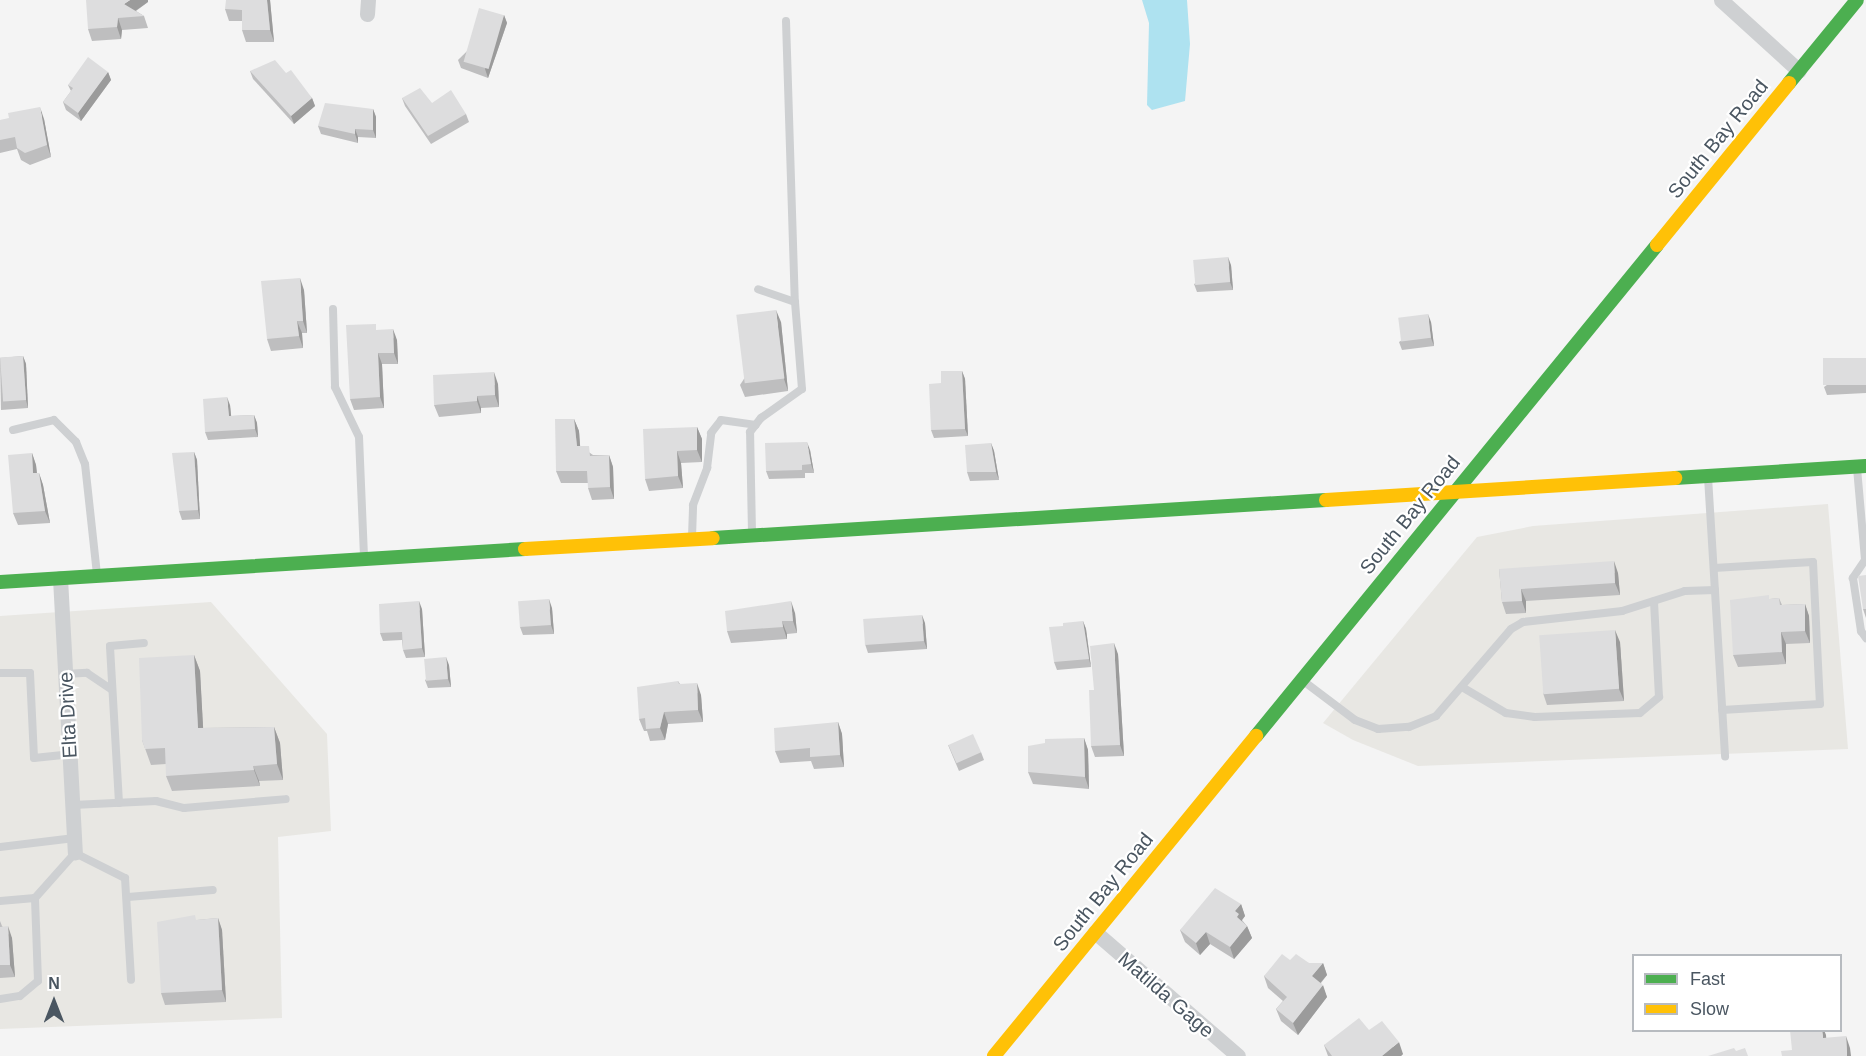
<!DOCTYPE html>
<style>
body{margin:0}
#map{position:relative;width:1866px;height:1056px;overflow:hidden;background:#f4f4f4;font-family:Helvetica,sans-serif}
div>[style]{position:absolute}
.commercial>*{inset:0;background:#e8e7e3}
.water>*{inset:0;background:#aee2f0}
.lane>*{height:8px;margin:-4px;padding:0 4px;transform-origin:4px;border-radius:4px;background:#ced0d2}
.street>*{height:15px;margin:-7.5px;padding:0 7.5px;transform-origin:7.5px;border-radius:7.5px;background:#ced0d2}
.fast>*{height:14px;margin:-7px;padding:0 7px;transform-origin:7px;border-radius:7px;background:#4caf50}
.slow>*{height:14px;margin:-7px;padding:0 7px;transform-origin:7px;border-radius:7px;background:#ffc107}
.wall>*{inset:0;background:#bebebf}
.shaded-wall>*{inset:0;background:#9b9b9b}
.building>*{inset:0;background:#ddddde;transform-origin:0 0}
span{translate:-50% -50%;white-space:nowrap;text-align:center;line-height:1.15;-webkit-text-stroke:4.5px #fff;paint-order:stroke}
.street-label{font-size:20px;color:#4a5661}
.legend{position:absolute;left:1632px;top:954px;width:210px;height:78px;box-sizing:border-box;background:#fff;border:2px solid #b7bbc0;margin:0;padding:8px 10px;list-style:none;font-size:18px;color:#4a5661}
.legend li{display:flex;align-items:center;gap:12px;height:30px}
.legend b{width:30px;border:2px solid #b7bbc0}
.north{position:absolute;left:24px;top:972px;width:60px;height:60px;-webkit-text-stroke:4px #fff;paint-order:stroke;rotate:0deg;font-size:16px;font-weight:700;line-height:24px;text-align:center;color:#4a5661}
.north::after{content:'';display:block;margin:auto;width:21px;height:27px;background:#4a5661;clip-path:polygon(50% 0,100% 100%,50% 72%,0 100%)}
</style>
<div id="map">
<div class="commercial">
<div style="clip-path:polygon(1828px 504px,1848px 749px,1418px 766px,1353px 740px,1323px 723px,1477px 537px,1533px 526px)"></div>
<div style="clip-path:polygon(211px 602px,327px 734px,331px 831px,278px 837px,282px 1018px,0 1029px,0 616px)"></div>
</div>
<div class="water">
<div style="clip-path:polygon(1142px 0,1187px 0,1190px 44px,1185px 101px,1152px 110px,1147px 105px,1149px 23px)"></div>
</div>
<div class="lane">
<div style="left:786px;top:21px;width:281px;rotate:88.2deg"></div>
<div style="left:333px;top:309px;width:78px;rotate:88.5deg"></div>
<div style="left:335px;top:387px;width:55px;rotate:64.4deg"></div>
<div style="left:359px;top:437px;width:120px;rotate:87.6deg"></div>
<div style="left:13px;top:430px;width:42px;rotate:-13.7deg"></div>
<div style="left:54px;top:420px;width:31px;rotate:45deg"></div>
<div style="left:76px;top:442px;width:24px;rotate:68deg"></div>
<div style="left:85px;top:464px;width:111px;rotate:83.8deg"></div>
<div style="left:1857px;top:468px;width:92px;rotate:85deg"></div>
<div style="left:1865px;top:560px;width:22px;rotate:124deg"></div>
<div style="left:1853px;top:578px;width:54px;rotate:81.4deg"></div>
<div style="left:1861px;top:631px;width:9px;rotate:54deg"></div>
<div style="left:1708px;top:477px;width:280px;rotate:86.5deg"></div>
<div style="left:752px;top:533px;width:101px;rotate:-91.1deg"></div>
<div style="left:750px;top:432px;width:18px;rotate:-52deg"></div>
<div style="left:761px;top:418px;width:50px;rotate:-35.3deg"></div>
<div style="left:802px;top:389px;width:87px;rotate:-94.6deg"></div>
<div style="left:795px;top:302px;width:39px;rotate:-161deg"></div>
<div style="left:692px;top:537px;width:32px;rotate:-88deg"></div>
<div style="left:693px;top:505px;width:40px;rotate:-69deg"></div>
<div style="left:707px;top:468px;width:35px;rotate:-83deg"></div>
<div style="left:711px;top:433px;width:16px;rotate:-52deg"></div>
<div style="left:721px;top:420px;width:35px;rotate:8deg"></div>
<div style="left:1714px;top:568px;width:99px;rotate:-3.5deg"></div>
<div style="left:1813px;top:562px;width:142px;rotate:87.2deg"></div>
<div style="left:1820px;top:704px;width:98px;rotate:176.5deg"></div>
<div style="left:0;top:673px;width:30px"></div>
<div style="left:30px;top:673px;width:85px;rotate:87.3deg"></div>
<div style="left:34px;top:758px;width:36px;rotate:-6deg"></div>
<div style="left:65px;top:674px;width:22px;rotate:-3deg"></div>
<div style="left:87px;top:673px;width:30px;rotate:34deg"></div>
<div style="left:1302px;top:680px;width:66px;rotate:37deg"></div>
<div style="left:1355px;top:720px;width:25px;rotate:21deg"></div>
<div style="left:1378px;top:729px;width:31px;rotate:-4deg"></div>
<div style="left:1409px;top:727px;width:29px;rotate:-22deg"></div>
<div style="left:1436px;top:716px;width:115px;rotate:-49.2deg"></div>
<div style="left:1511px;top:629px;width:14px;rotate:-30deg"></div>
<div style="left:1523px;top:622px;width:100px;rotate:-6.3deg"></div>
<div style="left:1622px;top:611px;width:66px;rotate:-17.6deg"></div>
<div style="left:1685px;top:591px;width:30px;rotate:-2deg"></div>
<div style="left:1462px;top:687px;width:51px;rotate:30.6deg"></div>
<div style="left:1506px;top:713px;width:29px;rotate:8deg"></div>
<div style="left:1535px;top:717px;width:105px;rotate:-2.2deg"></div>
<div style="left:1640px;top:713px;width:25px;rotate:-40deg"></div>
<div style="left:1659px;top:697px;width:96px;rotate:-93deg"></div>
<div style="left:119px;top:803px;width:157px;rotate:-93.3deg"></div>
<div style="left:110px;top:646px;width:34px;rotate:-5deg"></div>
<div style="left:73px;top:805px;width:83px;rotate:-2.8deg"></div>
<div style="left:156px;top:801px;width:29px;rotate:14deg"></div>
<div style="left:184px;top:808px;width:102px;rotate:-5deg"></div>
<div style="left:0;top:847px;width:75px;rotate:-6.9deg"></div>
<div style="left:128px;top:897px;width:85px;rotate:-4.7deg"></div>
<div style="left:0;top:901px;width:35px;rotate:-5deg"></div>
<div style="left:35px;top:898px;width:60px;rotate:-48.4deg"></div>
<div style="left:75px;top:853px;width:56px;rotate:26.6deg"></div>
<div style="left:125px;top:878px;width:102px;rotate:86.6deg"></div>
<div style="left:0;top:999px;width:20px;rotate:-9deg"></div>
<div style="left:20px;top:996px;width:23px;rotate:-40deg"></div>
<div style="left:38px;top:981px;width:83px;rotate:-92.1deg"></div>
</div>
<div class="street">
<div style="left:1721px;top:0;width:105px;rotate:42.3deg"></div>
<div style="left:367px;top:14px;width:14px;rotate:-86deg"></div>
<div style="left:60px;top:578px;width:275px;rotate:86.9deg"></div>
<div style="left:1095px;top:932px;width:189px;rotate:40.9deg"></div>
</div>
<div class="fast">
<div style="left:1789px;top:83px;width:107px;rotate:-50.7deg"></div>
<div style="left:1675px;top:478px;width:191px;rotate:-3.6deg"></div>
<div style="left:713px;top:538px;width:614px;rotate:-3.55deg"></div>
<div style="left:0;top:582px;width:526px;rotate:-3.6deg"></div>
<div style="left:1256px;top:736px;width:634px;rotate:-50.76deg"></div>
</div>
<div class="slow">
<div style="left:1657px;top:245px;width:209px;rotate:-50.8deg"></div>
<div style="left:1326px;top:500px;width:350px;rotate:-3.6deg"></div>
<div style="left:525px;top:549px;width:188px;rotate:-3.3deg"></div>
<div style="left:994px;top:1056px;width:414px;rotate:-50.7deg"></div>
</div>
<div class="wall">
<div style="clip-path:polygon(270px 0,274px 42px,246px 42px,242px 30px,242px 21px,229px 21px,225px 9px)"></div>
<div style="clip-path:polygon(148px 2px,136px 11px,144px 16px,148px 28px,122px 30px,121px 39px,92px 41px,88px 29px)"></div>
<div style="clip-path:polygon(504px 15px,507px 23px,488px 78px,461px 68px,458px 60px)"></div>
<div style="clip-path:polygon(250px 71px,286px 73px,312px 98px,315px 106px,294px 124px,253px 79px)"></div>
<div style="clip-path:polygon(108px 72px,111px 80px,81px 121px,66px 110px,63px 102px,71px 91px,68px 85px)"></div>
<div style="clip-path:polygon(402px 98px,432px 103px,466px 114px,469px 122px,431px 144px,405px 106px)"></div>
<div style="clip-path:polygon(373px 109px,376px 117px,376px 138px,358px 137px,358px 143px,321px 134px,318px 126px)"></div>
<div style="clip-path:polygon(44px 119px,51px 157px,30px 165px,21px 160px,17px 149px,0 153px,0 120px)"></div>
<div style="clip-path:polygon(1231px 265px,1233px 290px,1197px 292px,1194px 284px)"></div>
<div style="clip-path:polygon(304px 290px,307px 333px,302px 333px,303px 348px,271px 351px,267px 339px)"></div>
<div style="clip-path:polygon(781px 322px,788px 391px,745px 397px,740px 385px)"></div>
<div style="clip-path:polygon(1431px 322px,1434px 346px,1402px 350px,1399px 342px)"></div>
<div style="clip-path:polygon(378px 330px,397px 340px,398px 364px,382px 364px,384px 408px,354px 410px,350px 399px)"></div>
<div style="clip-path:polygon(23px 356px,26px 364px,28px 408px,1px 410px,0 358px)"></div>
<div style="clip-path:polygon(1866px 358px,1866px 393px,1827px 395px,1824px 387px)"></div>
<div style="clip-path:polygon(962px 371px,965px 379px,968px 436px,934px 438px,931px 430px)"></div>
<div style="clip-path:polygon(498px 384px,499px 407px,481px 408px,481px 413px,439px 417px,434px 405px)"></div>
<div style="clip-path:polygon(230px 405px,231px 416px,254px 415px,257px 423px,258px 437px,208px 440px,205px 432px)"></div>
<div style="clip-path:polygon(574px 419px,579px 431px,580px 446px,593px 455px,609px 455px,613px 467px,614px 499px,592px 500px,588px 488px,588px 483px,561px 483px,556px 471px)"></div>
<div style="clip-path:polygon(697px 427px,702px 439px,702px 462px,681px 463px,683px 488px,649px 491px,645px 479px)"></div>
<div style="clip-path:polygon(991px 443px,994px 451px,999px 480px,970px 481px,967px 472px)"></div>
<div style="clip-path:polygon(810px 450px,814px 473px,805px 473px,805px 478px,769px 479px,766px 471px)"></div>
<div style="clip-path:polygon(194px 452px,197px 460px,200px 519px,182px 520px,179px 511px)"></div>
<div style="clip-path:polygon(32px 453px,36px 465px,37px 473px,39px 473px,43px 485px,50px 523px,18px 525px,13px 513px)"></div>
<div style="clip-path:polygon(1499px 569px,1618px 573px,1620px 595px,1526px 601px,1526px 613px,1506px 614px,1502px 602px)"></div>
<div style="clip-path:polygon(1866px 575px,1866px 618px,1863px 609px)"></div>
<div style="clip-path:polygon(1779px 598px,1782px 605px,1805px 604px,1809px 616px,1810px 643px,1786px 644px,1786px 664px,1738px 667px,1733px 655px,1770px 599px)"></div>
<div style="clip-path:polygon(552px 608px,554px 634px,523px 635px,520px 627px)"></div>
<div style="clip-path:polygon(422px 609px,425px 657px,406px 658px,403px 650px,402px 640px,383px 641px,380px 633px)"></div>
<div style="clip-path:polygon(795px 613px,797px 633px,787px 634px,787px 639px,731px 643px,727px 631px)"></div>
<div style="clip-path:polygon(1083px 621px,1086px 629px,1091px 667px,1057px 670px,1054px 662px)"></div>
<div style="clip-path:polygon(925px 623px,927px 649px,868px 653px,865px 644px)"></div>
<div style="clip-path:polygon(1620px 642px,1624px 701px,1547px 705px,1543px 693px)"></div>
<div style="clip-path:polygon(1118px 654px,1124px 756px,1095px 757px,1091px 746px,1094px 690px)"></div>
<div style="clip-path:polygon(194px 655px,200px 671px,203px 728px,274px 727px,280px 743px,283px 780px,259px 781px,260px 786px,172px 791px,166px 776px,166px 764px,151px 765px,142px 740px)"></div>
<div style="clip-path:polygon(449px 665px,451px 687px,428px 688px,425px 680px)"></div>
<div style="clip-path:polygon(678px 681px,680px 684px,701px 695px,703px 722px,668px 724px,665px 740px,650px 741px,647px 731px,644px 731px,639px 719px)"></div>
<div style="clip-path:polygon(838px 722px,842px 734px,844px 767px,814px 769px,811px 761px,780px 763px,775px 751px)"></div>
<div style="clip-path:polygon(1084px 738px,1088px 750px,1089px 789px,1033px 784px,1028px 772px)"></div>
<div style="clip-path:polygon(948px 745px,981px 752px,984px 760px,959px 771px)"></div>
<div style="clip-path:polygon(1241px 904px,1245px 916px,1242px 920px,1247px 926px,1252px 938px,1234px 959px,1210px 944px,1200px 955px,1185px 942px,1180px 930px)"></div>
<div style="clip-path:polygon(218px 918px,222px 930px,226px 1002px,165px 1005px,161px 993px,197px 920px)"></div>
<div style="clip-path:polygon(0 921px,2px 926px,12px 938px,15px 977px,0 978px)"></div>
<div style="clip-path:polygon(1290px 960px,1309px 963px,1323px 963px,1327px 975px,1321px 983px,1327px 997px,1298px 1035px,1281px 1021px,1276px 1009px,1283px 1001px,1268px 988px,1264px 976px)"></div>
<div style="clip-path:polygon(1369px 1030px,1403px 1054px,1401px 1056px,1328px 1056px,1324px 1045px)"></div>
</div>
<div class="shaded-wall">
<div style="clip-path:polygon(130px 0,148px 0,148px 2px,128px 16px,124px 4px)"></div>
<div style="clip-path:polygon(267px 0,270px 0,274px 42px,270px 30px)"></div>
<div style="clip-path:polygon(504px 15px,507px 23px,488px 78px,485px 69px)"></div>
<div style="clip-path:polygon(118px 18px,122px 30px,121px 39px,117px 27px)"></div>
<div style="clip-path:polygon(108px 72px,111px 80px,81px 121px,78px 113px)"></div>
<div style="clip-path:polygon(312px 98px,315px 106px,294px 124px,291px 116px)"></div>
<div style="clip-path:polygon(40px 107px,44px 119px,51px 157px,47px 145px)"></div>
<div style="clip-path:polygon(373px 109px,376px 117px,376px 138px,373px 130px)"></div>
<div style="clip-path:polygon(355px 129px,358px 137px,358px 143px,355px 134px)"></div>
<div style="clip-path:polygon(1228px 257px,1231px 265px,1233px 290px,1230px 282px)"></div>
<div style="clip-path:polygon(300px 278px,304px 290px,307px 333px,303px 321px)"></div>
<div style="clip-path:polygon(776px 310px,781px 322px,788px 391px,784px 379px)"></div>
<div style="clip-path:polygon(1428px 314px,1431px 322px,1434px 346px,1431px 338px)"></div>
<div style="clip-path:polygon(297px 321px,302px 333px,303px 348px,299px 336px)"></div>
<div style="clip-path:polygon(393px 329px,397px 340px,398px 364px,394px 353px)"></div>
<div style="clip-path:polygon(378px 353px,382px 364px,384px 408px,380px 397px)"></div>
<div style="clip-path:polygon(23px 356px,26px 364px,28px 408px,26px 400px)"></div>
<div style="clip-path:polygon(962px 371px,965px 379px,968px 436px,965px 429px)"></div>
<div style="clip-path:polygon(494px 372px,498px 384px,499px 407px,495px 395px)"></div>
<div style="clip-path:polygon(477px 396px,481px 408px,481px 413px,477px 401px)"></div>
<div style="clip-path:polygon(227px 397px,230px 405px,232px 424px,229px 416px)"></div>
<div style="clip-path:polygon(254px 415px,257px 423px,258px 437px,255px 429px)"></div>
<div style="clip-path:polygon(574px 419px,579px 431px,581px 458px,577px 446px)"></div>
<div style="clip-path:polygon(697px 427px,702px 439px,702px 462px,697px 450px)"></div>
<div style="clip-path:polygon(807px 442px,810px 450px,814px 473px,811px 464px)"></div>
<div style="clip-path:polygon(991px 443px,994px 451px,999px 480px,996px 472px)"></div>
<div style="clip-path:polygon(677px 451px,681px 463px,683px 488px,678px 476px)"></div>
<div style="clip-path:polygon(194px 452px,197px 460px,200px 519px,198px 510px)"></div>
<div style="clip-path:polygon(32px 453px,36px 465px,38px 485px,33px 473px)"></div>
<div style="clip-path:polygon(609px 455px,613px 467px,614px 499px,610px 487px)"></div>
<div style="clip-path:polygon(39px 473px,43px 485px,50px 523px,45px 511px)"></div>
<div style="clip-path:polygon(1614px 561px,1618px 573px,1620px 595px,1615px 583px)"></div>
<div style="clip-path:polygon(1521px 589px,1526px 601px,1526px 613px,1522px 601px)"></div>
<div style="clip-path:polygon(549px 599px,552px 608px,554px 634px,551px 625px)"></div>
<div style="clip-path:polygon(419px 601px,422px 609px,425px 657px,422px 648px)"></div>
<div style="clip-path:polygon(791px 601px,795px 613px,797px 633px,793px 621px)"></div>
<div style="clip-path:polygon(1805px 604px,1809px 616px,1810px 643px,1805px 631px)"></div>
<div style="clip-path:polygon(922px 615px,925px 623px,927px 649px,924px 641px)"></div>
<div style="clip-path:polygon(782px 621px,787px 634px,787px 639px,783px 627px)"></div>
<div style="clip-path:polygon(1083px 621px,1086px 629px,1091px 667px,1089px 659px)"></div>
<div style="clip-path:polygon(1615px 630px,1620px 642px,1624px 701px,1619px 689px)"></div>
<div style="clip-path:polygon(1781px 632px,1786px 644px,1786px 664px,1782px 652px)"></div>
<div style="clip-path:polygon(1114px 643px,1118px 654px,1124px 756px,1120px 745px)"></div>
<div style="clip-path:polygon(194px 655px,200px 671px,204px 744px,198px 728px)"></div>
<div style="clip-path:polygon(446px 657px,449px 665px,451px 687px,448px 679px)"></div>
<div style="clip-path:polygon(697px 683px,701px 695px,703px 722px,698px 710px)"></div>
<div style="clip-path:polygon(664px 712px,668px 724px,665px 740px,660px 728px)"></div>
<div style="clip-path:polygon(838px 722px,842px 734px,844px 767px,840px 755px)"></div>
<div style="clip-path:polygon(274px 727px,280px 743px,283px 780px,277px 764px)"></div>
<div style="clip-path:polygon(1084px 738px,1088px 750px,1089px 789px,1085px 777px)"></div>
<div style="clip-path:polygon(253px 766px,259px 781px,260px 786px,254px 770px)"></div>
<div style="clip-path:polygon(1241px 904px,1245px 916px,1242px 920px,1241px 929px,1235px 911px)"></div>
<div style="clip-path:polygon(218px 918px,222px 930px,226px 1002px,222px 990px)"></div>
<div style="clip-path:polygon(8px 926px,12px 938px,15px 977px,10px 965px)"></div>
<div style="clip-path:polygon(1247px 926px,1252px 938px,1234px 959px,1230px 947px)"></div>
<div style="clip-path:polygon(1206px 932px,1210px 944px,1200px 955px,1196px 943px)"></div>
<div style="clip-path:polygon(1323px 963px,1327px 975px,1316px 988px,1312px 976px)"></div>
<div style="clip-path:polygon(1323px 985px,1327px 997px,1298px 1035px,1293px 1023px)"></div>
<div style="clip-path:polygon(1822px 1030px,1824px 1030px,1826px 1035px,1827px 1050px,1823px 1038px)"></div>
<div style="clip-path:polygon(1846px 1036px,1850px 1048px,1851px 1056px,1847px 1056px)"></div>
<div style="clip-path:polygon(1399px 1042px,1403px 1054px,1401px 1056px,1382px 1056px)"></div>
</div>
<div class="building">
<div style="clip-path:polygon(86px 0,130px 0,124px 4px,144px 16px,118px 18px,117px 27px,88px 29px)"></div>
<div style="clip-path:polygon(226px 0,267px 0,270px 30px,242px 30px,242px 10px,225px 9px)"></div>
<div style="left:479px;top:8px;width:26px;height:56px;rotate:16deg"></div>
<div style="clip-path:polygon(88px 57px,108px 72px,78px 113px,63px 102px,73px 88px,68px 85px)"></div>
<div style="clip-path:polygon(275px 60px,286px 73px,291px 70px,312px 98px,291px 116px,250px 71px)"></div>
<div style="clip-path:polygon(420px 88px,432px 103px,451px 90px,466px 114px,428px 136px,402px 98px)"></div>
<div style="clip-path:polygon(325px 103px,373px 109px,373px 130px,355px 129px,355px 134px,318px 126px)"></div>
<div style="clip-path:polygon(40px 107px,47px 145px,25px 153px,17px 148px,15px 137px,0 140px,0 120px,9px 118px,8px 113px)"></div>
<div style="left:1228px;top:257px;width:25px;height:35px;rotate:85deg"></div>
<div style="clip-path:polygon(300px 278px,303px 321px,297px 321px,299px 336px,267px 339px,261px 281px)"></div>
<div style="left:776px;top:310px;width:69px;height:40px;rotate:83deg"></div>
<div style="left:1428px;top:314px;width:24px;height:30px;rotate:83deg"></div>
<div style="clip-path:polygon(376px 324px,376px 330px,393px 329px,394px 353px,378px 353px,380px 397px,350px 399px,346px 325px)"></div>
<div style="left:23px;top:356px;width:44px;height:23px;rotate:86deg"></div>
<div style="left:1866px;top:358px;width:27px;height:43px;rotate:90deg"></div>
<div style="clip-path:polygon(941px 371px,962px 371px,965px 429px,931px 430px,929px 384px,941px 383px)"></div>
<div style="clip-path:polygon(494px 372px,495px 395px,477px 396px,477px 401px,434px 405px,433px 375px)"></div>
<div style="clip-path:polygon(227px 397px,229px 416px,254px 415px,255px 429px,205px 432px,203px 399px)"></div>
<div style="clip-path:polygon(555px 419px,574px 419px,577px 446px,589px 446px,590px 456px,609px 455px,610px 487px,588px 488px,587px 471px,556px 471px)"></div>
<div style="clip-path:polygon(697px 427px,697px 450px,677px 451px,678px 476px,645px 479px,643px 429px)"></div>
<div style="clip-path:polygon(807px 442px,811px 464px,802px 465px,802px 470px,766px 471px,765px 443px)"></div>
<div style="clip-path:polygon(991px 443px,996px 472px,967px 472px,965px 445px)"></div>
<div style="clip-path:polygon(194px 452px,198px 510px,179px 511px,172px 453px)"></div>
<div style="clip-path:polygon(32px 453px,33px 473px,39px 473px,45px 511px,13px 513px,8px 455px)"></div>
<div style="clip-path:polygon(1614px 561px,1615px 583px,1521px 589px,1522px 601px,1502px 602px,1499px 569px)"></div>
<div style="clip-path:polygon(1866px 575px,1866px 609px,1863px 609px,1858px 576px)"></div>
<div style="clip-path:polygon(1769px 595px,1769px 599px,1779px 598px,1780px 605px,1805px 604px,1805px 631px,1781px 632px,1782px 652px,1733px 655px,1730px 600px)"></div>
<div style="left:549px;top:599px;width:26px;height:31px;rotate:86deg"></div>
<div style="clip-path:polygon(419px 601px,422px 648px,403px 650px,402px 632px,380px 633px,379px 604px)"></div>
<div style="clip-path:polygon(791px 601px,793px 621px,782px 621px,783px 627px,727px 631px,725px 611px)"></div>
<div style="left:922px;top:615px;width:26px;height:59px;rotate:86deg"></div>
<div style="clip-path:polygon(1083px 621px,1089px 659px,1054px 662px,1049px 627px,1063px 626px,1063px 623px)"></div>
<div style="left:1615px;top:630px;width:59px;height:76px;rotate:86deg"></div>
<div style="clip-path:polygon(1114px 643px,1120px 745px,1091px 746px,1089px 690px,1094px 690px,1090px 646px)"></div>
<div style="clip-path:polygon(194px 655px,198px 728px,274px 727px,277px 764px,253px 766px,254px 770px,166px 776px,165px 748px,145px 749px,142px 740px,139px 658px)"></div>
<div style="left:446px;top:657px;width:22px;height:22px;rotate:85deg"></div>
<div style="clip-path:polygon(678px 681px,679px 684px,697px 683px,698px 710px,664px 712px,660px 728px,646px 729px,645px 718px,639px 719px,637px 687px)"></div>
<div style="clip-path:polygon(838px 722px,840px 755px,810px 757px,810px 748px,775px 751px,774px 728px)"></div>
<div style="left:973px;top:734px;width:20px;height:27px;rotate:66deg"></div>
<div style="clip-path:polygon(1084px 738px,1085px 777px,1028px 772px,1028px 746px,1045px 743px,1045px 739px)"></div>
<div style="clip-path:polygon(1215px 888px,1241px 904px,1235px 911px,1239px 914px,1237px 917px,1247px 926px,1230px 947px,1206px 932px,1196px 943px,1180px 930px)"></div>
<div style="clip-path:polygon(195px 915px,196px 920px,218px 918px,222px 990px,161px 993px,157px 922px)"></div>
<div style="clip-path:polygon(8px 926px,10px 965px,0 965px,0 927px)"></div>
<div style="clip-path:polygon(1282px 954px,1290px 960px,1296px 954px,1309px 963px,1323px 963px,1312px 976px,1323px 985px,1293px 1023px,1276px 1009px,1287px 997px,1264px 976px)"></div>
<div style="clip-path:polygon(1359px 1018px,1369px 1030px,1382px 1021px,1399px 1042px,1382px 1056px,1332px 1056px,1324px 1045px)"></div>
<div style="clip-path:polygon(1790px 1030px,1822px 1030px,1823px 1038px,1846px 1036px,1847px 1056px,1782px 1056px,1781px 1051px,1792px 1050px)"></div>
<div style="clip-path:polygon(1734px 1048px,1736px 1051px,1745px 1048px,1748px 1056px,1708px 1056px)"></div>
</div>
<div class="street-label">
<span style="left:1718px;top:139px;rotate:-51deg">South Bay Road</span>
<span style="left:1410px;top:515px;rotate:-51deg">South Bay Road</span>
<span style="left:68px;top:715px;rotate:-93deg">Elta Drive</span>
<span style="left:1103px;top:892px;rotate:-51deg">South Bay Road</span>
<span style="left:1166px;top:995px;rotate:41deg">Matilda Gage</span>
</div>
<ul class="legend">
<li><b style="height:8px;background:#4caf50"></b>Fast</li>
<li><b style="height:8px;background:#ffc107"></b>Slow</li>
</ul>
<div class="north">N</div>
</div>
